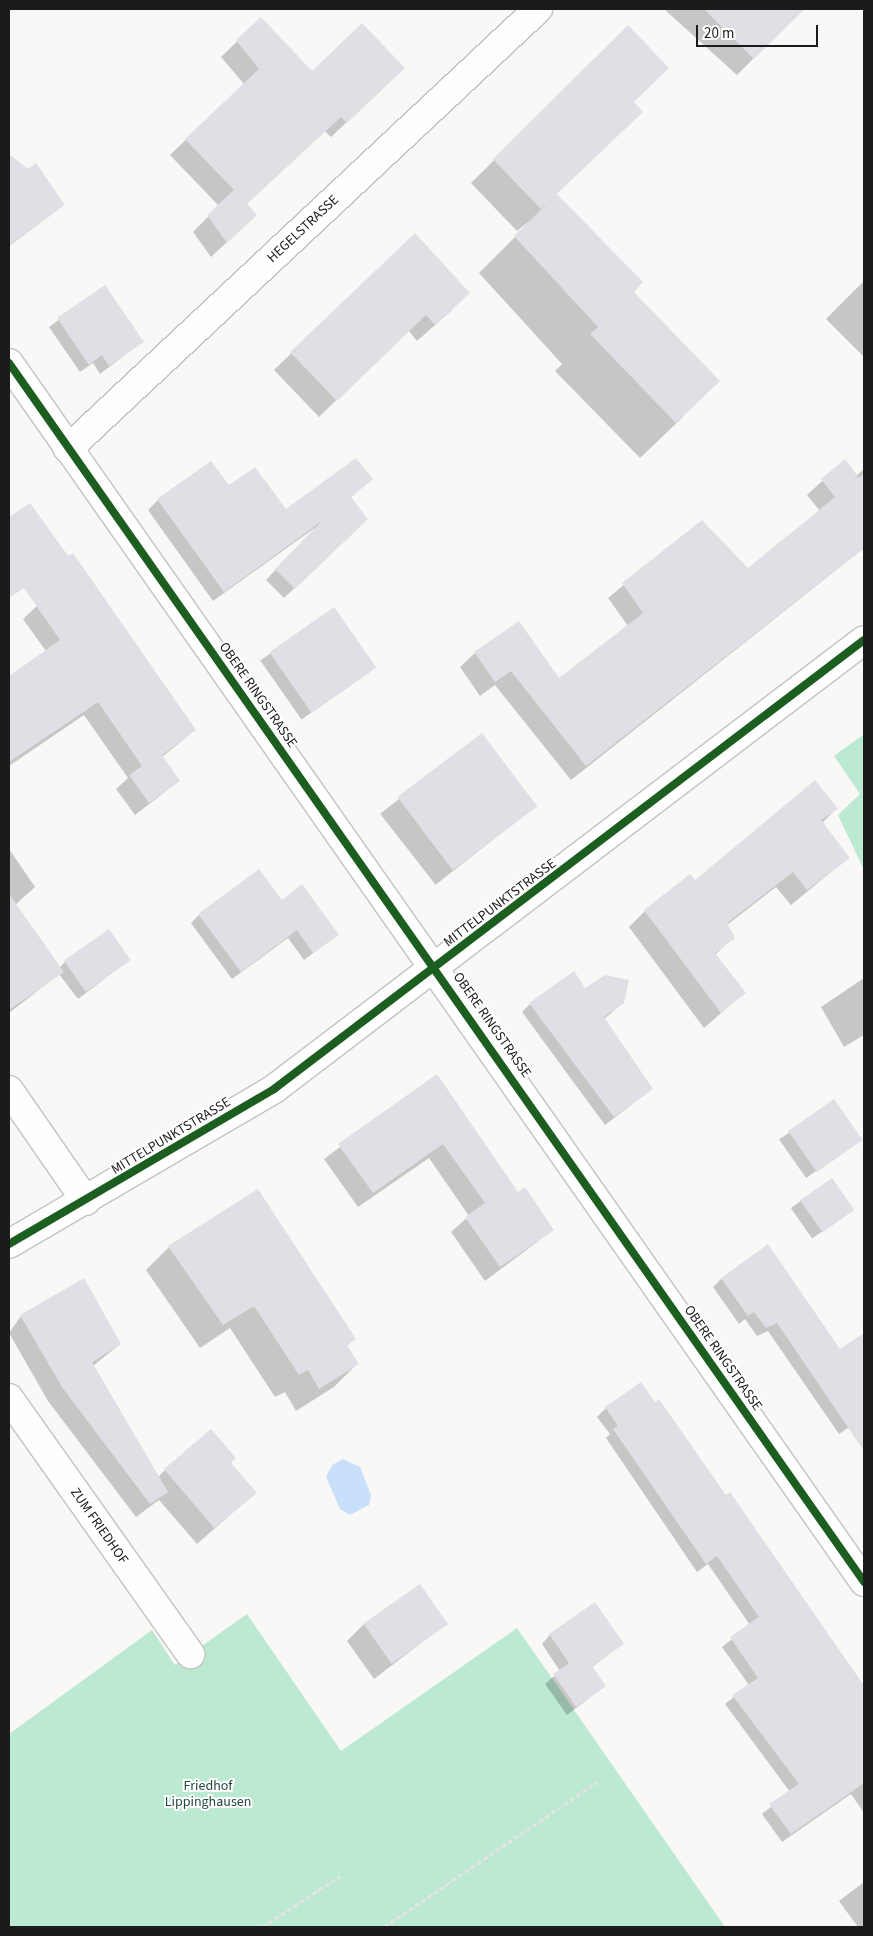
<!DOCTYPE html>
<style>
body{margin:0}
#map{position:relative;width:873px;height:1936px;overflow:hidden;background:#faf8f6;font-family:"Source Sans 3",sans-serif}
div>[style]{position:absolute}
.green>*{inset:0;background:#bbe9d2}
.water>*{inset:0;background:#c9e0fb}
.shadow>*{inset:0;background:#0003;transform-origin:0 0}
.building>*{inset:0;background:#e1dfe5;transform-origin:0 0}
.path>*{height:3px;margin-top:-1.5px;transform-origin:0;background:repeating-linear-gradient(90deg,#e4e4e3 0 5px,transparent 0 7.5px)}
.roads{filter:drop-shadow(1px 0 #c5c3c2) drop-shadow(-1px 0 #c5c3c2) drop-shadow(0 1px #c5c3c2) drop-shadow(0 -1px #c5c3c2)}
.minor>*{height:28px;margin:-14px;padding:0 14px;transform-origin:14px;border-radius:14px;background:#fefefe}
.cycleway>*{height:8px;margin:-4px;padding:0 4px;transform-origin:4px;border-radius:4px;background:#1b5e20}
span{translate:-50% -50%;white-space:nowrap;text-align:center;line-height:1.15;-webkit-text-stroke:4px #fff;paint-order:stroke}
.street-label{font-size:14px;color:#1c1a1a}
.park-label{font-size:14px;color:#204937}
.frame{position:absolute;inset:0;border:10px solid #1c1a1a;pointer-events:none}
.scale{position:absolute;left:696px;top:25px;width:122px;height:22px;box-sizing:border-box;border:2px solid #1c1a1a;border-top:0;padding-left:6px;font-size:15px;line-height:18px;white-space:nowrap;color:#1c1a1a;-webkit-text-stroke:4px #fff;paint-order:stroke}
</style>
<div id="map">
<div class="green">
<div style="clip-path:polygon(864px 734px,864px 870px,838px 815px,860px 794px,834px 756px)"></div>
<div style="clip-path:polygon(247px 1614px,341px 1751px,517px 1628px,725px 1927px,9px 1927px,9px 1734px,152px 1630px,175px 1665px)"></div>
</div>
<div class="water">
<div style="clip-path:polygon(343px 1459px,360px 1467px,371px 1495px,369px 1505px,350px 1515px,340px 1509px,326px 1477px,332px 1465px)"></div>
</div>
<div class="shadow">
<div style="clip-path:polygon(664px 9px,803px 9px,737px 75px)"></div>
<div style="clip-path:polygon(261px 18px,312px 73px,388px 83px,331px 137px,325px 131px,246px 204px,240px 230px,211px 257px,193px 232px,219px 206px,170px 155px,244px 84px,221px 57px)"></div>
<div style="clip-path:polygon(628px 27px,632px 102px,555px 195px,642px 282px,632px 292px,683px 417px,640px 458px,555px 371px,562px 364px,479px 273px,536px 216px,517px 231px,471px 183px)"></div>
<div style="clip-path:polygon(9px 167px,64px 205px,9px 246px)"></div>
<div style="clip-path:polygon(415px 234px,452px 310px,417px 341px,408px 330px,319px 417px,274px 370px)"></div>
<div style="clip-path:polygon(864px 281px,864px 357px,826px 319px)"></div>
<div style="clip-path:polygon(104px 287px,142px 342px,100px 374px,93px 363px,80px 372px,49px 327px)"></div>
<div style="clip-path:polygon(844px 461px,856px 476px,864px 469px,864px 521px,857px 526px,864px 535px,864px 548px,571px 780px,495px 685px,480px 696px,460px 667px,475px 653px,559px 680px,628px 626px,608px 598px,702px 521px,748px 569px,820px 511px,807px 495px)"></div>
<div style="clip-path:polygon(371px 479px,350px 498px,356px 530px,284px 598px,266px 580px,316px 527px,213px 601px,148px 510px,158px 500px,229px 487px,286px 511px)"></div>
<div style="clip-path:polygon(30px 504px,195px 730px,162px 757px,179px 781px,135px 815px,116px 789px,128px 778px,84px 715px,9px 766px,9px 677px,46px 651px,23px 619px,39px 604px,9px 561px,9px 518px)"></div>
<div style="left:334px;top:609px;width:72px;height:90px;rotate:55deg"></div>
<div style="left:481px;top:735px;width:90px;height:128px;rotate:52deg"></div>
<div style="clip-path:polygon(836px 809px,822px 823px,848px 858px,791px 905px,776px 887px,727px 925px,733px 937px,715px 955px,744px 993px,704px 1028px,629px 927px,645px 911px)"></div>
<div style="clip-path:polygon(9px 849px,35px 887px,15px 905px,59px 968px,65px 962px,129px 960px,78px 999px,59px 974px,9px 1013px)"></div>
<div style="clip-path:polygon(281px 901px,337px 935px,304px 960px,288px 938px,232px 979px,191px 923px,199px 915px)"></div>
<div style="clip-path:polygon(864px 978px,864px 1035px,844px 1047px,821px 1007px)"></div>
<div style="clip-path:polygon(585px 990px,623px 1003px,604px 1019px,652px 1089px,605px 1125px,522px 1012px,530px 1004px)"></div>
<div style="clip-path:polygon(437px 1075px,518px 1194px,553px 1230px,485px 1281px,451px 1232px,469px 1216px,429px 1158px,358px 1207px,324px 1159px)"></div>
<div style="left:834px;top:1101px;width:47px;height:67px;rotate:55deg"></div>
<div style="left:831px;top:1180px;width:37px;height:49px;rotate:55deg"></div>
<div style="clip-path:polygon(257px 1191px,354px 1339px,346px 1347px,357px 1364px,334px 1387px,296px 1411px,285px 1392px,275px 1397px,230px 1328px,200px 1348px,146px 1270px,169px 1247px)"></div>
<div style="clip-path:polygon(722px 1278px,840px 1350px,855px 1340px,864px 1354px,864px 1417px,839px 1434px,768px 1331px,757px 1336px,745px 1319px,739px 1324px,713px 1287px)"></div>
<div style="clip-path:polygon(21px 1316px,120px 1344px,93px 1366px,158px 1477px,165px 1470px,229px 1463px,255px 1493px,197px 1544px,159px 1500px,136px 1517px,48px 1401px,9px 1333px)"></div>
<div style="clip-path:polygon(606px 1408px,726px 1497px,730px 1494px,864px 1686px,864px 1813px,851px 1794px,782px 1842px,762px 1814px,790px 1792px,725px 1704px,749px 1685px,722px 1647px,750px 1625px,708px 1564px,697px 1572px,606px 1438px,610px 1434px,597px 1417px)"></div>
<div style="clip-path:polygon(364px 1624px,446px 1624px,374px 1679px,347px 1641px)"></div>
<div style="clip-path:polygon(550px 1635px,622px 1644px,592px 1667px,605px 1686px,567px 1715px,545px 1684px,560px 1671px,542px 1644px)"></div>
<div style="clip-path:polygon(864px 1882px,864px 1927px,858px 1927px,839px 1901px)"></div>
</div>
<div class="building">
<div style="clip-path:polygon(704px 9px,805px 9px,754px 59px)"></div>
<div style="clip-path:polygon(261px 17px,312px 71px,362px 23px,405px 68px,347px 123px,341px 117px,247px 204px,257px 215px,227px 243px,207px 215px,234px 190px,185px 139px,259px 69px,236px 40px)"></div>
<div style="clip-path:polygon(628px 25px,669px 68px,634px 102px,643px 112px,541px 209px,493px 159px)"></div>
<div style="clip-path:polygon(9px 154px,28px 169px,36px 163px,65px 205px,9px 245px)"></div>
<div style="clip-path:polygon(557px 194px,643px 282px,634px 292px,720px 381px,676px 423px,590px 334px,598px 327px,514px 236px)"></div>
<div style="clip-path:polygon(415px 233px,470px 293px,435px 325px,426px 315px,337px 401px,290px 352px)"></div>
<div style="clip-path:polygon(105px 285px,144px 342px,109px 366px,102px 355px,89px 365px,57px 318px)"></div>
<div style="clip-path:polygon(356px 458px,373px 479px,351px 497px,368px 519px,295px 589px,275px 569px,322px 521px,224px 592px,157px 499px,211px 461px,229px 485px,255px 467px,286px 509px)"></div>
<div style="clip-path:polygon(845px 459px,859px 478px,864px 473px,864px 548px,586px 766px,511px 671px,495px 682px,474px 652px,519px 621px,559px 678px,643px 613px,622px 583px,702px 520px,748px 568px,835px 497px,821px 479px)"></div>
<div style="clip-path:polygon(30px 503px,68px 556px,73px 553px,196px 730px,162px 755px,180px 781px,149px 803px,129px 775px,142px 766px,98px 702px,9px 762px,9px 676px,60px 640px,24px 588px,9px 598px,9px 517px)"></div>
<div style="left:334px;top:607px;width:74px;height:79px;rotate:55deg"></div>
<div style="left:482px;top:733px;width:92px;height:106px;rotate:53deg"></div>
<div style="clip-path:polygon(815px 780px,838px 809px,821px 820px,850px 858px,807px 890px,793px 872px,727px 923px,735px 938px,715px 953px,746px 993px,721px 1013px,644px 910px,690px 874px,695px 880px)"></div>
<div style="clip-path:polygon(259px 869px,282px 900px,302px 884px,339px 935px,313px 953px,297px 930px,241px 972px,198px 914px)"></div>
<div style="clip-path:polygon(9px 894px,64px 972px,9px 1010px)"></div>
<div style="left:109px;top:929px;width:38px;height:55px;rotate:55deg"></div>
<div style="clip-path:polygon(574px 971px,585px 988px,605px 975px,629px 980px,624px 1003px,604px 1017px,653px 1089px,614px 1117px,529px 1003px)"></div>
<div style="clip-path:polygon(437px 1074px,518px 1192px,525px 1187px,554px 1230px,500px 1267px,465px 1217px,485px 1203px,443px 1144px,373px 1193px,338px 1144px)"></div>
<div style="left:834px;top:1099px;width:50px;height:56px;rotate:55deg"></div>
<div style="left:832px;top:1178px;width:39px;height:39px;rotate:55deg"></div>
<div style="clip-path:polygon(258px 1189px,356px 1339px,347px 1345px,359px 1364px,319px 1389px,308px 1370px,299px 1375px,254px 1306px,223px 1325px,168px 1246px)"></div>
<div style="clip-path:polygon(768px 1244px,840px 1349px,864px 1333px,864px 1451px,777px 1323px,766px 1328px,754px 1312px,748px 1316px,721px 1278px)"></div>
<div style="clip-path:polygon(84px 1278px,121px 1344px,92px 1362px,168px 1492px,150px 1504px,62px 1387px,20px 1315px)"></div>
<div style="clip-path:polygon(641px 1382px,655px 1402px,659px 1399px,726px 1495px,730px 1492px,864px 1686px,864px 1783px,791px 1834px,769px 1804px,799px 1784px,732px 1695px,758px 1678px,730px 1637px,759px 1617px,717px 1556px,706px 1564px,613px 1429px,618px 1426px,605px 1407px)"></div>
<div style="clip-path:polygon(211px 1429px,236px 1458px,231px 1463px,257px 1493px,214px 1528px,164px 1469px)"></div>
<div style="left:420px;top:1584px;width:49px;height:69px;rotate:55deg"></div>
<div style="clip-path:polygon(595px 1602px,624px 1644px,592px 1666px,606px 1686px,576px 1707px,553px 1674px,569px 1663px,549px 1634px)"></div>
</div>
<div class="path">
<div style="left:262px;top:1927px;width:93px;rotate:-33.2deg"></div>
<div style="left:384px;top:1927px;width:258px;rotate:-34.2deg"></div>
</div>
<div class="roads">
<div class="minor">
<div style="left:9px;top:363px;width:1489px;rotate:54.95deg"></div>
<div style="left:68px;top:449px;width:644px;rotate:-43.11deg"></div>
<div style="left:9px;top:1090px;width:135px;rotate:55.3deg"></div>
<div style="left:9px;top:1244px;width:307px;rotate:-30.3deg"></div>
<div style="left:274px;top:1089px;width:741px;rotate:-37.27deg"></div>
<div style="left:9px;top:1398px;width:314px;rotate:54.7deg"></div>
</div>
</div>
<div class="cycleway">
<div style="left:9px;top:363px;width:1489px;rotate:54.95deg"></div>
<div style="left:9px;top:1244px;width:307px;rotate:-30.3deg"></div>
<div style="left:274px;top:1089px;width:741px;rotate:-37.27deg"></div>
</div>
<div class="street-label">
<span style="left:303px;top:229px;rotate:-43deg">HEGELSTRASSE</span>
<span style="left:258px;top:695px;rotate:55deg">OBERE RINGSTRASSE</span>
<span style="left:500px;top:903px;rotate:-37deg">MITTELPUNKTSTRASSE</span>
<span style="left:492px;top:1025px;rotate:55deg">OBERE RINGSTRASSE</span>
<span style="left:171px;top:1136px;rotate:-31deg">MITTELPUNKTSTRASSE</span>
<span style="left:723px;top:1358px;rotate:55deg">OBERE RINGSTRASSE</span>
<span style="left:99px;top:1526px;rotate:55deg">ZUM FRIEDHOF</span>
</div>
<div class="park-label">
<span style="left:208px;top:1794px">Friedhof<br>Lippinghausen</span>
</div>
<div class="frame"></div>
<div class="scale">20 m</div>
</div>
